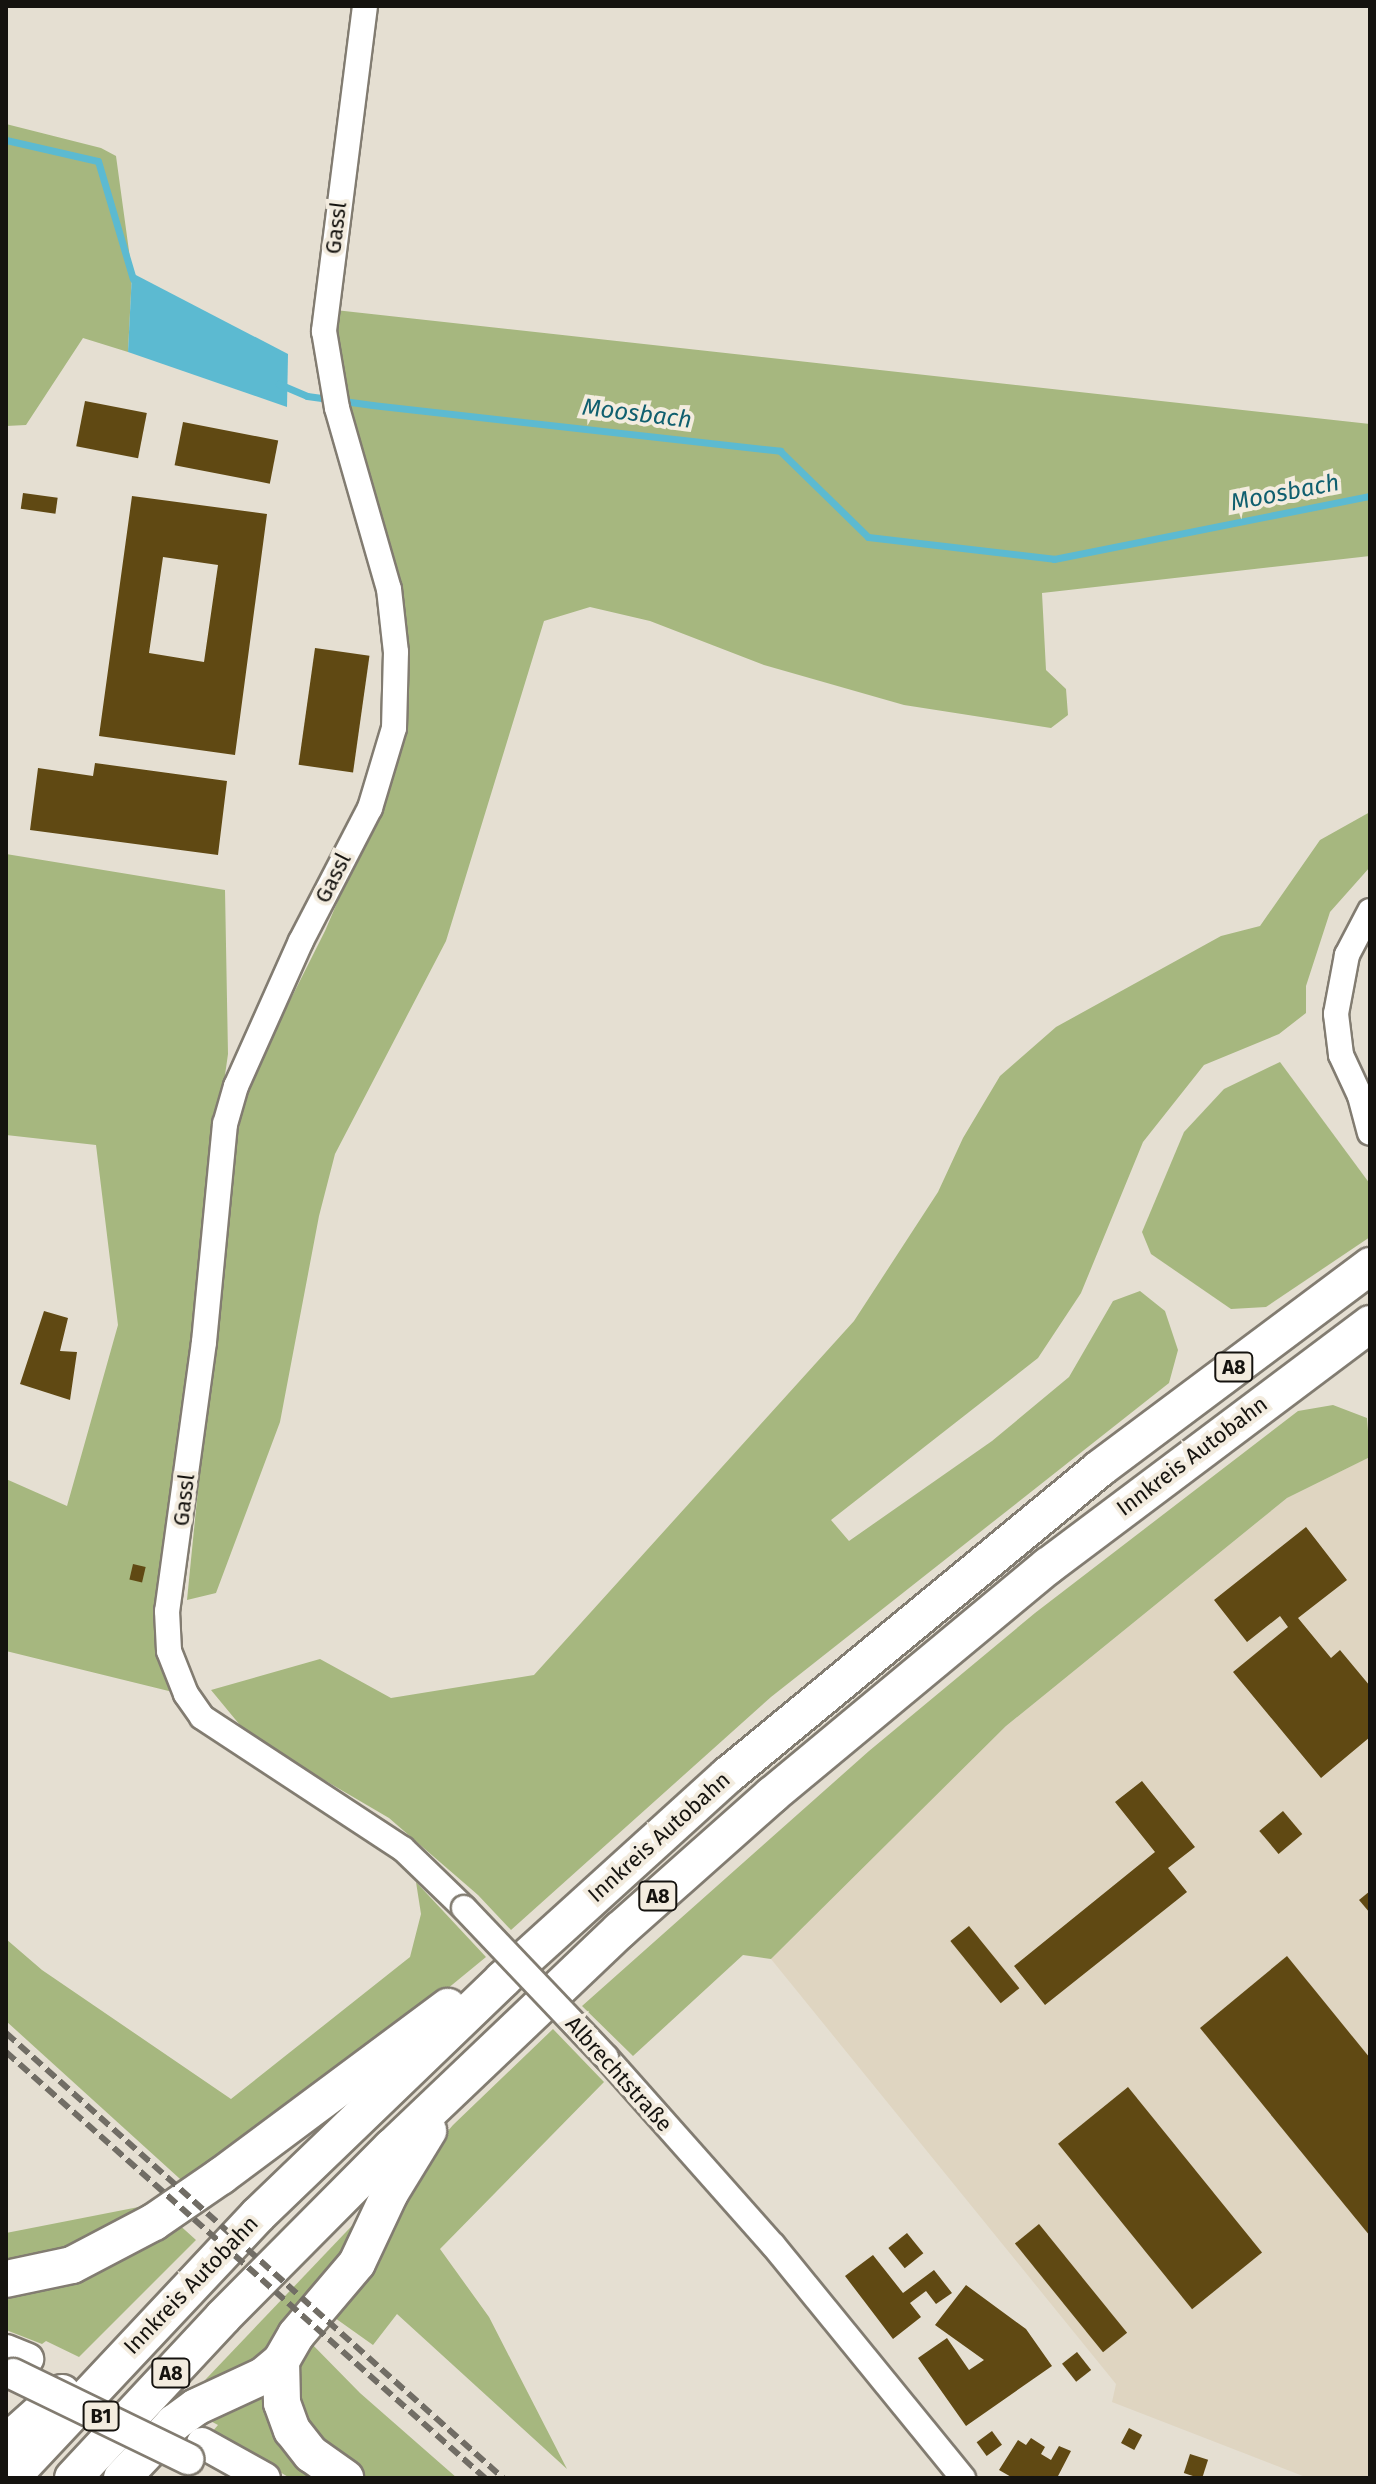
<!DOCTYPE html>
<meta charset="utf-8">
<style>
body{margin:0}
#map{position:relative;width:1376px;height:2484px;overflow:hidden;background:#e5dfd2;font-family:"Fira Sans",sans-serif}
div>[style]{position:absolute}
.built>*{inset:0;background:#dfd5c1}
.green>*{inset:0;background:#a6b77f}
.water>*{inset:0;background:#5cbad1}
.stream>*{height:7px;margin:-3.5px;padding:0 3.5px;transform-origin:3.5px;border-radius:3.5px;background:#5cbad1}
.building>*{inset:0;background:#604913;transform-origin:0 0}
.roads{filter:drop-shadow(2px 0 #827c71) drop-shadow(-2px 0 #827c71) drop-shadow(0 2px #827c71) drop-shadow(0 -2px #827c71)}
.minor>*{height:24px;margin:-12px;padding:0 12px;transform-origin:12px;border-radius:12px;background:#fff}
.major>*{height:30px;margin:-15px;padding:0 15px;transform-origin:15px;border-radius:15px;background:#fff}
.highway>*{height:36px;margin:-18px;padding:0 18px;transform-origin:18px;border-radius:18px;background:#fff}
.rail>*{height:6px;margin-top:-3px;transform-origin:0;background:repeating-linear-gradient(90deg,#716d65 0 12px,transparent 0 18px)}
.bridges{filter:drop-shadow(2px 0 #827c71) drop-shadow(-2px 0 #827c71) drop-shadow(0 2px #827c71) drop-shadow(0 -2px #827c71)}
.minor-bridge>*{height:24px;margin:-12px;padding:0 12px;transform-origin:12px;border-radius:12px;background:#fff}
.major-bridge>*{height:30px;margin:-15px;padding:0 15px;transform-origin:15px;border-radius:15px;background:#fff}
span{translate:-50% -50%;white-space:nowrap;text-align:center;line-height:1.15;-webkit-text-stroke:8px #f3ecdf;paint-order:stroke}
.shield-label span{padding:2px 6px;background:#f3ecdf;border:2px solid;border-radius:6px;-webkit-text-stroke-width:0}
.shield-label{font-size:20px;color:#15130f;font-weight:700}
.street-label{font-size:22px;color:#15130f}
.water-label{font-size:24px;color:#105f6f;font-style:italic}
.frame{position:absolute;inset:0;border:8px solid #15130f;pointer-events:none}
</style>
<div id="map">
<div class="built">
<div style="clip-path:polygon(1370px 1457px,1370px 2478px,1308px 2478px,1112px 2402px,1116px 2384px,771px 1959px,1006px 1726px,1287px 1498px)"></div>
</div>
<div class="green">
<div style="clip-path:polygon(6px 124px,101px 148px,116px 156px,132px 273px,128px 352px,83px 338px,26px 425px,6px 426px)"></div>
<div style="clip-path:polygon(335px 310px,1370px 424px,1370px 556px,1042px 593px,1046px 670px,1066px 689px,1068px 715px,1051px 728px,904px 705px,764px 665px,650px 621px,590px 607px,544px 621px,446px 941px,335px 1154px,319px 1216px,280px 1422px,216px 1593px,187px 1600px,229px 1177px,248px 1084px,325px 931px,384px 793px,407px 682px,400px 596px,340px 389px)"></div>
<div style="clip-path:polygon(1370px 812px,1370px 867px,1330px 912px,1306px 986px,1306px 1013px,1279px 1034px,1204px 1065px,1143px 1142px,1081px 1293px,1038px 1358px,831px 1520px,849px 1541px,992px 1441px,1069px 1377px,1113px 1301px,1140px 1291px,1165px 1311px,1178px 1350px,1169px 1383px,771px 1697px,511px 1930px,478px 1895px,389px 1818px,249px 1736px,211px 1690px,320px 1659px,391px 1698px,534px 1675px,854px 1321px,938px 1192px,963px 1138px,1000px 1076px,1056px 1027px,1221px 936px,1260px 926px,1320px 840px)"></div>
<div style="clip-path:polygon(6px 854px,225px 890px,228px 1054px,204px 1223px,188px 1398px,155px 1629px,185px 1695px,6px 1651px,6px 1479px,67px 1506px,118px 1325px,96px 1145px,6px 1135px)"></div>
<div style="clip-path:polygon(1280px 1062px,1370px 1184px,1370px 1237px,1266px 1307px,1231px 1309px,1151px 1254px,1142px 1232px,1184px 1132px,1224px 1089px)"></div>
<div style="clip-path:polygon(1333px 1405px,1367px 1418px,1370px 1457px,1287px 1498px,1006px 1726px,771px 1959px,743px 1955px,633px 2056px,582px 2006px,869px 1751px,1035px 1613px,1298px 1411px)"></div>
<div style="clip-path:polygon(416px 1882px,486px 1957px,363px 2058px,190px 2188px,6px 2021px,6px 1939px,42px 1970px,231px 2099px,410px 1957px,421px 1914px)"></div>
<div style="clip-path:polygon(553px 2029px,604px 2082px,440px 2249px,489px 2317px,567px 2469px,397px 2314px,373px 2345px,335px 2318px,380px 2262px,410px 2175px,453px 2125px)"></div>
<div style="clip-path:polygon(154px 2204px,105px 2242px,6px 2266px,6px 2233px)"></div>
<div style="clip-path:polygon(366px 2211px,338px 2275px,252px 2371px,186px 2400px)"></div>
<div style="clip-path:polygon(175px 2221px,196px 2240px,79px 2357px,46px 2341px,42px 2344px,6px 2330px,6px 2294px)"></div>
<div style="clip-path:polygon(304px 2336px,360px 2393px,457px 2478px,362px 2478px,319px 2444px,295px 2404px,297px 2348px)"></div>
<div style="clip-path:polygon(268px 2387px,322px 2478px,290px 2478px,212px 2432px,218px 2425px,203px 2417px)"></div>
</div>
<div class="water">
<div style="clip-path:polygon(132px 273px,288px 354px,287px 407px,128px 352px)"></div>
</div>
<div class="stream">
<div style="left:6px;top:140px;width:94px;rotate:12.9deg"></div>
<div style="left:98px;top:161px;width:123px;rotate:73.5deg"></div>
<div style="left:279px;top:384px;width:30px;rotate:23deg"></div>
<div style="left:307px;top:396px;width:66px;rotate:7.9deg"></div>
<div style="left:372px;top:405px;width:411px;rotate:6.4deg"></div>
<div style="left:780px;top:451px;width:123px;rotate:44.3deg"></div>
<div style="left:868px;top:537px;width:187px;rotate:6.7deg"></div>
<div style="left:1054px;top:559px;width:322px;rotate:-11.3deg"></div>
</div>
<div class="building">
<div style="left:85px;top:401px;width:63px;height:46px;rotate:11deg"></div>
<div style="left:183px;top:422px;width:97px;height:44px;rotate:11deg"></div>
<div style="left:23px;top:493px;width:35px;height:16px;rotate:8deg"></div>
<div style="clip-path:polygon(evenodd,132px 496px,267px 514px,235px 755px,99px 736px,132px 496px,163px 557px,218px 565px,204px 662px,149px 653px,163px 557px)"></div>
<div style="left:315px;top:648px;width:55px;height:118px;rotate:8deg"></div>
<div style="clip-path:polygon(95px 763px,227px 781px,218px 855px,30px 830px,38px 768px,93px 776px)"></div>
<div style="clip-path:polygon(44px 1311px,68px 1318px,60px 1351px,77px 1352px,70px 1400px,20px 1384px)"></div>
<div style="clip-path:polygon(1306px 1527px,1347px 1580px,1298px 1618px,1331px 1658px,1340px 1650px,1370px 1686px,1370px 1737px,1321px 1778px,1233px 1672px,1288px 1627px,1280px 1616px,1247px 1642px,1214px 1600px)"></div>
<div style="left:133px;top:1564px;width:13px;height:16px;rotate:13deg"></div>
<div style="clip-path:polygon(1142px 1781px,1195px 1847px,1168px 1868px,1187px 1892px,1045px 2005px,1014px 1966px,1155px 1852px,1115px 1802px)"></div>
<div style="left:1283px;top:1811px;width:30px;height:31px;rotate:50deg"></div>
<div style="clip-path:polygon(1370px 1891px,1370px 1913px,1359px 1900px)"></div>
<div style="left:969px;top:1926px;width:80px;height:24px;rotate:51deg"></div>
<div style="clip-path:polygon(1287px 1956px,1370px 2058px,1370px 2236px,1200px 2028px)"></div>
<div style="left:1128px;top:2087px;width:213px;height:90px;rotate:51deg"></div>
<div style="left:1039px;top:2224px;width:140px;height:31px;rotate:51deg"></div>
<div style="left:907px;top:2233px;width:26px;height:24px;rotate:51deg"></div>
<div style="clip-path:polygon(873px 2255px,903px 2293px,934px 2270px,952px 2293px,936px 2304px,926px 2291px,910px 2303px,921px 2317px,893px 2339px,845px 2276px)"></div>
<div style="clip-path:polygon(966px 2285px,1026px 2329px,1052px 2366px,966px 2426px,918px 2358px,947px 2338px,969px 2370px,984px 2360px,935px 2325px)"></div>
<div style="left:1077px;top:2352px;width:23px;height:19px;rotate:52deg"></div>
<div style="left:1129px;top:2428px;width:15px;height:17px;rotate:28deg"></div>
<div style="left:992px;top:2431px;width:17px;height:19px;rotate:54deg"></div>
<div style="clip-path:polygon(1031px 2438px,1045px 2447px,1041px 2454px,1051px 2460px,1059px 2446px,1071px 2451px,1057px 2478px,1013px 2478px,999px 2470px,1018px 2440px,1026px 2445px)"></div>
<div style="left:1190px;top:2454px;width:19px;height:20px;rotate:18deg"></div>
</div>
<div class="roads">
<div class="minor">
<div style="left:365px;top:6px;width:328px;rotate:97.2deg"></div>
<div style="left:324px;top:331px;width:78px;rotate:80.4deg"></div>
<div style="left:337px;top:408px;width:188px;rotate:74deg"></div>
<div style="left:389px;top:589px;width:63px;rotate:83.7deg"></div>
<div style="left:396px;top:652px;width:76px;rotate:91.5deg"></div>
<div style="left:394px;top:728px;width:84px;rotate:106.7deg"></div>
<div style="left:370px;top:808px;width:150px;rotate:117.4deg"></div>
<div style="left:301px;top:941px;width:159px;rotate:114.1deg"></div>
<div style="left:236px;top:1086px;width:40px;rotate:106deg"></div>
<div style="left:225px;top:1124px;width:219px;rotate:95.5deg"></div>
<div style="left:204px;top:1342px;width:272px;rotate:97.8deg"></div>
<div style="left:167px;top:1611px;width:40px;rotate:87.1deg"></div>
<div style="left:169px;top:1651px;width:46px;rotate:68.4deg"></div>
<div style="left:186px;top:1694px;width:28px;rotate:55deg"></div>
<div style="left:202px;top:1717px;width:240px;rotate:33.3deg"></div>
<div style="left:403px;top:1849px;width:85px;rotate:44deg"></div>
<div style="left:1370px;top:911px;width:50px;rotate:117.6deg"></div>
<div style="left:1347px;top:955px;width:60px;rotate:100.6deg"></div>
<div style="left:1336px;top:1014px;width:41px;rotate:83deg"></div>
<div style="left:1341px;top:1055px;width:45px;rotate:65.1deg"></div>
<div style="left:1360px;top:1096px;width:38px;rotate:75deg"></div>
<div style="left:606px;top:2057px;width:251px;rotate:48.4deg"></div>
<div style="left:773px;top:2245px;width:301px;rotate:50.8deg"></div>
</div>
<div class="major">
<div style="left:6px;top:2350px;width:24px;rotate:22deg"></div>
<div style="left:202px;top:2443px;width:72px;rotate:29.1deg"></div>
</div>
<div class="highway">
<div style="left:6px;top:2279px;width:67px;rotate:-12deg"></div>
<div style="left:72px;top:2265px;width:93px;rotate:-27.7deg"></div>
<div style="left:154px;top:2222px;width:81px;rotate:-34.5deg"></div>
<div style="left:221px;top:2176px;width:283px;rotate:-36.7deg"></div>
<div style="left:281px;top:2361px;width:42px;rotate:88.6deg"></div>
<div style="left:282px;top:2403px;width:29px;rotate:70deg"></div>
<div style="left:292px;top:2430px;width:31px;rotate:52deg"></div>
<div style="left:311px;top:2454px;width:42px;rotate:35.2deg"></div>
<div style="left:6px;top:2443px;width:75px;rotate:-41.8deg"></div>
<div style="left:11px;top:2478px;width:361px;rotate:-46.8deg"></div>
<div style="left:258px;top:2215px;width:340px;rotate:-43.9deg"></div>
<div style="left:503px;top:1979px;width:304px;rotate:-42.2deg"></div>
<div style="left:728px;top:1775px;width:481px;rotate:-39.5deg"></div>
<div style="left:1099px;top:1469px;width:339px;rotate:-36.8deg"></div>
<div style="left:73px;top:2478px;width:220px;rotate:-47deg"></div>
<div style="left:223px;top:2317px;width:240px;rotate:-45.2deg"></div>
<div style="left:392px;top:2147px;width:315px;rotate:-43.6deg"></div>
<div style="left:620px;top:1930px;width:203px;rotate:-41.6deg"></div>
<div style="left:772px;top:1795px;width:359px;rotate:-39.7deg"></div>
<div style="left:1048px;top:1566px;width:403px;rotate:-36.9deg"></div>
<div style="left:122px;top:2478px;width:76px;rotate:-46.6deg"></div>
<div style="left:174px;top:2423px;width:27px;rotate:-36deg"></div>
<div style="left:196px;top:2407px;width:74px;rotate:-24.8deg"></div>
<div style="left:263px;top:2376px;width:23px;rotate:-40deg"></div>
<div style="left:281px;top:2361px;width:30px;rotate:-60deg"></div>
<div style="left:296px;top:2335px;width:94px;rotate:-49.7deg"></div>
<div style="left:357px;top:2263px;width:77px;rotate:-64.8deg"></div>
<div style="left:390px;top:2193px;width:73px;rotate:-58.5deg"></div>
</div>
</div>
<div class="rail">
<div style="left:6px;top:2033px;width:667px;rotate:41.84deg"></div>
<div style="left:6px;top:2052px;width:641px;rotate:41.65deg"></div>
</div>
<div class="bridges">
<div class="minor-bridge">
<div style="left:464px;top:1908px;width:206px;rotate:46.4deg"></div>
</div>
<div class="major-bridge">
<div style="left:13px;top:2374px;width:195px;rotate:25.9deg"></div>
</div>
</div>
<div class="shield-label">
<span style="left:1234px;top:1367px">A8</span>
<span style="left:658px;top:1896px">A8</span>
<span style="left:171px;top:2373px">A8</span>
<span style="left:101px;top:2416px">B1</span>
</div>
<div class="street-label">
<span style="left:336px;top:228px;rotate:-83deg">Gassl</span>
<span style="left:333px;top:878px;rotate:-63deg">Gassl</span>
<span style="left:1192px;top:1456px;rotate:-37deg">Innkreis Autobahn</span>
<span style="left:184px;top:1500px;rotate:-83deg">Gassl</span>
<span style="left:659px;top:1837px;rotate:-42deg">Innkreis Autobahn</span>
<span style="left:619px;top:2074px;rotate:48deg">Albrechtstraße</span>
<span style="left:191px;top:2285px;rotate:-46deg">Innkreis Autobahn</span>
</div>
<div class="water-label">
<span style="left:637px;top:414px;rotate:7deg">Moosbach</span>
<span style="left:1285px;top:493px;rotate:-11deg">Moosbach</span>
</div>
<div class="frame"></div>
</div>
